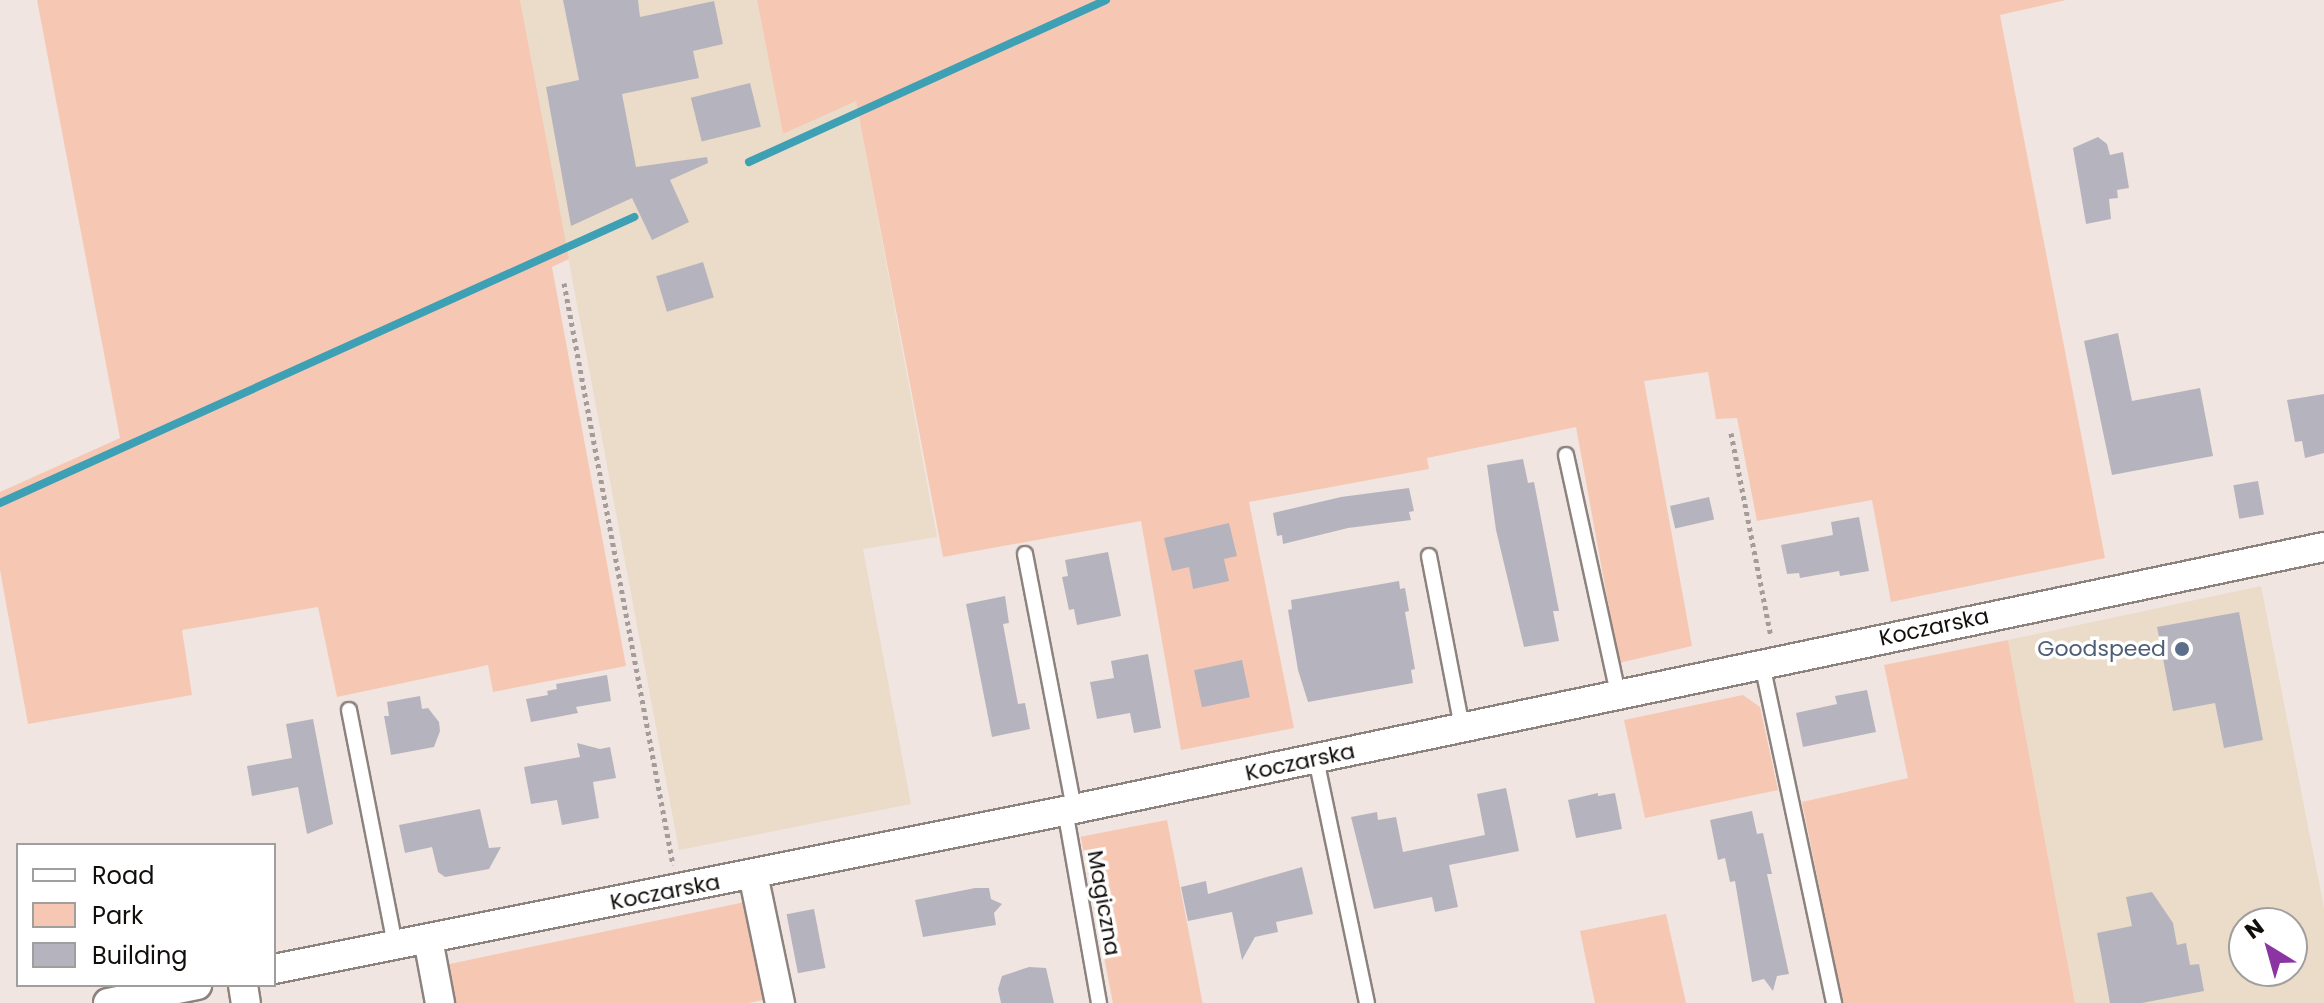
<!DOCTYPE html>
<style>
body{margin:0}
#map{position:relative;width:2324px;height:1003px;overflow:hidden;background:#f0e5e0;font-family:Poppins,sans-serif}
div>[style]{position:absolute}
.industrial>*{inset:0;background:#eadcc9}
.green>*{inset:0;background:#f6c8b3;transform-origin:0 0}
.stream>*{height:8px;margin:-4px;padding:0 4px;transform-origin:4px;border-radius:4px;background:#3da0b4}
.building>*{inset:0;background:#b5b4be;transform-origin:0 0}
.path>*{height:5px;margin-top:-2.5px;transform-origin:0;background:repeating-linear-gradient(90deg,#a49c98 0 4px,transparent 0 8px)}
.roads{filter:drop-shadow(2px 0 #8c827e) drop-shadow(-2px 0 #8c827e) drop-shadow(0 2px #8c827e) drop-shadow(0 -2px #8c827e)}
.service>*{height:14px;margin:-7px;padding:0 7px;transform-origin:7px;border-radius:7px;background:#fff}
.minor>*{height:28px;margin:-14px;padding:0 14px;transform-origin:14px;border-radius:14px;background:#fff}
.dots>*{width:22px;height:22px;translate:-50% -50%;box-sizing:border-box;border:4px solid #fff;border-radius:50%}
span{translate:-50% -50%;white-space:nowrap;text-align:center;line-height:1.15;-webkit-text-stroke:7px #fff;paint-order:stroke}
.street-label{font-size:22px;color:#110e0c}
.service-label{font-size:22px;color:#4e5e75}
.right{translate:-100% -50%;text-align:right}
.legend{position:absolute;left:16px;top:843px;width:260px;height:144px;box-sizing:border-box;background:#fff;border:2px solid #a09f9e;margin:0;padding:10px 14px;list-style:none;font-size:24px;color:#110e0c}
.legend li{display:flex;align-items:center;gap:16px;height:40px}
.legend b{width:40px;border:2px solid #a09f9e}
.north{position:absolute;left:2228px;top:907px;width:80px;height:80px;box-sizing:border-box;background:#fff;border:2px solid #a09f9e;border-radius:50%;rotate:323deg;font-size:22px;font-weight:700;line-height:32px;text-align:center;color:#110e0c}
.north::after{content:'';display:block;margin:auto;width:28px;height:36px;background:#8b35a3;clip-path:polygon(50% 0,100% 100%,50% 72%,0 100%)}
</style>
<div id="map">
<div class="industrial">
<div style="clip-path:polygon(520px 0,757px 0,783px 134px,856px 100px,937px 537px,863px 549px,911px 804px,679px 850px)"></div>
<div style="clip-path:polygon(evenodd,2261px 586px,2324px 908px,2324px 1003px,2075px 1003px,2008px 640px,2261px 586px,2244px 923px,2292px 923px,2292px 971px,2244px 971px,2244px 923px)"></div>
</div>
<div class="green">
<div style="clip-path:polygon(37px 0,520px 0,569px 259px,552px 267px,626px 666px,493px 692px,488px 665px,337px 697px,318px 607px,182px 630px,192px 695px,28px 724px,0 570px,0 492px,120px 438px)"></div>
<div style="clip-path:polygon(757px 0,2066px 0,2000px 15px,2105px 558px,1891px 602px,1872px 500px,1757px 521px,1737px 418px,1716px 419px,1708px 372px,1644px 381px,1692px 646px,1619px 663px,1576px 427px,1427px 458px,1429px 469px,1249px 502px,1294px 728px,1181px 750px,1141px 521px,943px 557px,856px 101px,783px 134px)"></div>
<div style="clip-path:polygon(2008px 640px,2075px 1003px,1843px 1003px,1802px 802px,1908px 778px,1884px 665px)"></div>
<div style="clip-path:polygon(1743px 695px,1760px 707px,1778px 790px,1645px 818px,1624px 720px)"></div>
<div style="left:1167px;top:820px;width:187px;height:88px;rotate:79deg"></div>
<div style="clip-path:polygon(745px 902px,768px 999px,749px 1003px,453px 1003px,445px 965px)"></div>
<div style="clip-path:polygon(1666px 914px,1686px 1003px,1595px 1003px,1580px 931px)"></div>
</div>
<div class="stream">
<div style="left:749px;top:162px;width:392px;rotate:-24.4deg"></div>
<div style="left:0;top:503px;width:696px;rotate:-24.28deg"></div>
</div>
<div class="building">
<div style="clip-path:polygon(563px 0,638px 0,640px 17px,714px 1px,723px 44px,693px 51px,699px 78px,622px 94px,636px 167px,707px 157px,708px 163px,670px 180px,689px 222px,652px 240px,632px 198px,571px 226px,546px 87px,579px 80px)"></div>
<div style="left:750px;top:83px;width:45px;height:61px;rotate:76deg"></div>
<div style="clip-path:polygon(2098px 137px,2107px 144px,2110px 155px,2123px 152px,2129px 188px,2117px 190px,2118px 198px,2109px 199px,2111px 219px,2086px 224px,2073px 148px)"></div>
<div style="left:703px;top:262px;width:37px;height:49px;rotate:73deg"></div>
<div style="clip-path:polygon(2118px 333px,2132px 401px,2200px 388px,2213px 456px,2112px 475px,2084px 341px)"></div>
<div style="clip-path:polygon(2324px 394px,2324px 453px,2305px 458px,2302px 441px,2295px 442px,2287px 400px)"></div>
<div style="clip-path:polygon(1523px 459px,1528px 483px,1534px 482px,1559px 611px,1553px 611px,1559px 641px,1524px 647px,1496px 530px,1487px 465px)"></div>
<div style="left:2258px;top:481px;width:34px;height:25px;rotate:80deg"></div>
<div style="clip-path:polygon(1409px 488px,1414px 511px,1409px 512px,1411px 520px,1348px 528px,1283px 544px,1282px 535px,1277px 536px,1273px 513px,1341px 497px)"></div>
<div style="left:1709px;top:497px;width:23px;height:40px;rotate:77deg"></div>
<div style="clip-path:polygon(1859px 517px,1869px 571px,1840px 576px,1839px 571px,1800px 578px,1799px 573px,1787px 574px,1781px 545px,1833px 535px,1831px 522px)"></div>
<div style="clip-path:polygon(1229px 523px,1237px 556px,1224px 559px,1229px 581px,1193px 589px,1189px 567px,1172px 571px,1164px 538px)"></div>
<div style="clip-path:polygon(1108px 552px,1121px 616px,1077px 625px,1074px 609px,1069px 610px,1062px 577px,1068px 576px,1065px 560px)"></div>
<div style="clip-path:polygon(1399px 581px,1400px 589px,1405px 588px,1409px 611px,1405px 612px,1415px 669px,1411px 670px,1413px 683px,1308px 702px,1298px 670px,1288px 610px,1292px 609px,1291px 600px)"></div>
<div style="clip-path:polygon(1005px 596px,1009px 623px,1003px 624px,1018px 704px,1025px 703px,1030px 729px,992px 737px,966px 604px)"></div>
<div style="clip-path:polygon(2239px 612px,2263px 740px,2224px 748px,2215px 703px,2173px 711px,2157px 627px)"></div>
<div style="clip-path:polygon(1148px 654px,1161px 728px,1134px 733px,1130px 713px,1097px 719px,1090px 682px,1114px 678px,1111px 661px)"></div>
<div style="left:1242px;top:660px;width:38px;height:49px;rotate:78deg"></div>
<div style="clip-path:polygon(607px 675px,611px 701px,576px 707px,578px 713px,531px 722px,526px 699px,548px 695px,547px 691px,557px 689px,556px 684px)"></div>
<div style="clip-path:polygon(1867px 690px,1876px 732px,1803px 747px,1796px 713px,1837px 704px,1835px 696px)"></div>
<div style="clip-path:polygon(420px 696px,422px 709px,428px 708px,439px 722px,440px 731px,434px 747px,391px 755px,384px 716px,389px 716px,387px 702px)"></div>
<div style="clip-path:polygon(313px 719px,333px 824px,307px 834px,298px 787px,252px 796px,247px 766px,292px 758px,286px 724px)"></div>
<div style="clip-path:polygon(577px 743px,600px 749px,610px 747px,616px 778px,593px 782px,599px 818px,562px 825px,557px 800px,531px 804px,524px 767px,580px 757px)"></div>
<div style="clip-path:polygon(1506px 788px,1519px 851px,1449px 865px,1458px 907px,1435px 912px,1432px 897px,1374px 909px,1351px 817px,1377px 812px,1378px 820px,1396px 817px,1403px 852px,1485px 835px,1477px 794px)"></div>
<div style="clip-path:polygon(1598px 793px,1598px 796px,1615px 793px,1622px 829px,1576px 838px,1568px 800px)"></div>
<div style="clip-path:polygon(480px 809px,489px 848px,501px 847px,489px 869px,445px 877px,438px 872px,432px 847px,405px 853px,399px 825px)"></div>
<div style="clip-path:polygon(1752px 811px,1757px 834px,1763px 833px,1772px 874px,1767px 874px,1789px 974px,1777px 976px,1773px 991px,1764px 979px,1752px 982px,1735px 881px,1730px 882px,1725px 858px,1718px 860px,1710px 820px)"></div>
<div style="clip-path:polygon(1302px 867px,1313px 914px,1276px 922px,1278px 932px,1255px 937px,1242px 960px,1232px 912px,1188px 921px,1181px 887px,1206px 881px,1208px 894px)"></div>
<div style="clip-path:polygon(975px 888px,989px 888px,991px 899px,1002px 904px,994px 913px,996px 925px,923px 937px,915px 900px)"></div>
<div style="clip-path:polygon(2152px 892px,2173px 923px,2177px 945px,2186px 943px,2190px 965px,2199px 964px,2204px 991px,2142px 1003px,2110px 1003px,2097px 933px,2132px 926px,2126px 897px)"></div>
<div style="left:814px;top:909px;width:60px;height:28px;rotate:79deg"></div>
<div style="clip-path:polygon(1029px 967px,1046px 968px,1054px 1003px,1001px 1003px,998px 989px,1002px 976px)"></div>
</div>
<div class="path">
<div style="left:564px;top:283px;width:592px;rotate:79.39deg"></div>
<div style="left:1731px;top:433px;width:207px;rotate:78.9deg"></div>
</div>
<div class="roads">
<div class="service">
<div style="left:1566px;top:455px;width:245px;rotate:77.7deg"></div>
<div style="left:1025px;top:554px;width:260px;rotate:79.1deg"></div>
<div style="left:1429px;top:556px;width:175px;rotate:79.1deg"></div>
<div style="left:1762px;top:664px;width:347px;rotate:78deg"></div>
<div style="left:349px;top:710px;width:239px;rotate:78.9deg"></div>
<div style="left:1316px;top:759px;width:249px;rotate:78.2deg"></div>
<div style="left:1065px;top:810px;width:196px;rotate:80deg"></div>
</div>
<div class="minor">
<div style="left:753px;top:874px;width:132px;rotate:78.2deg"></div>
<div style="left:428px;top:939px;width:65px;rotate:79.4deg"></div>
<div style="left:274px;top:969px;width:816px;rotate:-11.31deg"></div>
<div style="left:1074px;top:809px;width:1277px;rotate:-11.84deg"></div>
<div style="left:243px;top:985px;width:18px;rotate:81deg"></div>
<div style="left:108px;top:1003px;width:91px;rotate:-11.4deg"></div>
</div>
</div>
<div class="dots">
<div style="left:2182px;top:649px;background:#5c6f8a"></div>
</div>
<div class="street-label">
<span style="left:1934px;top:627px;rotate:-12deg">Koczarska</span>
<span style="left:1300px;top:762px;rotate:-12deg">Koczarska</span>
<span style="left:665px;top:892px;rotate:-11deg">Koczarska</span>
<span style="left:1104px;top:903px;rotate:80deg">Magiczna</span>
</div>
<div class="service-label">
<span class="right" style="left:2166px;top:649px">Goodspeed</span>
</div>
<ul class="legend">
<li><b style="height:10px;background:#fff"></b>Road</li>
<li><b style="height:22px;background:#f6c8b3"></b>Park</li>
<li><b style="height:22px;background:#b5b4be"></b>Building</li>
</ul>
<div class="north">N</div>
</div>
